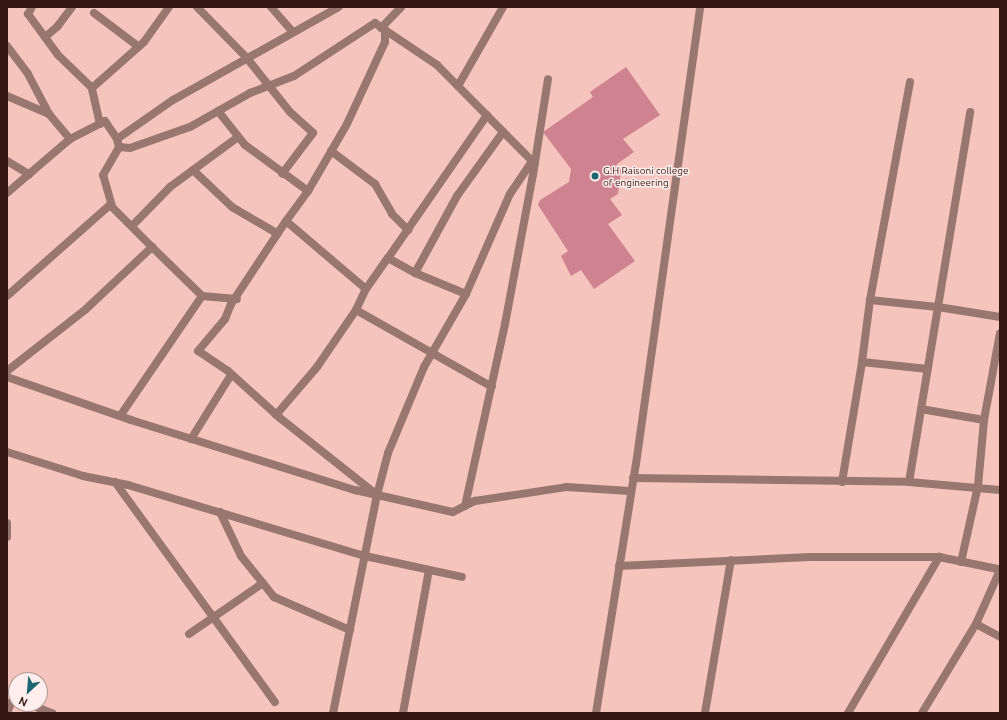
<!DOCTYPE html>
<style>
body{margin:0}
#map{position:relative;width:1007px;height:720px;overflow:hidden;background:#f5c4bc;font-family:Ubuntu,sans-serif}
div>[style]{position:absolute}
.building>*{inset:0;background:#cf828f}
.minor>*{height:8px;margin:-4px;padding:0 4px;transform-origin:4px;border-radius:4px;background:#987771}
.tertiary>*{height:8px;margin:-4px;padding:0 4px;transform-origin:4px;border-radius:4px;background:#987771}
.dots>*{width:11px;height:11px;translate:-50% -50%;box-sizing:border-box;border:2px solid #ffeeeb;border-radius:50%}
span{translate:-50% -50%;white-space:nowrap;text-align:center;line-height:1.15;-webkit-text-stroke:3px #ffeeeb;paint-order:stroke}
.poi-label{font-size:10px;color:#341713}
.left{translate:0 -50%;text-align:left}
.frame{position:absolute;inset:0;border:8px solid #341713;pointer-events:none}
.north{position:absolute;left:8px;top:672px;width:40px;height:40px;box-sizing:border-box;background:#ffeeeb;border:1px solid #ae9895;border-radius:50%;rotate:206deg;font-size:11px;font-weight:700;line-height:16px;text-align:center;color:#341713}
.north::after{content:'';display:block;margin:auto;width:14px;height:18px;background:#1c6772;clip-path:polygon(50% 0,100% 100%,50% 72%,0 100%)}
</style>
<div id="map">
<div class="building">
<div style="clip-path:polygon(626px 67px,660px 115px,623px 139px,634px 152px,617px 164px,621px 170px,618px 194px,610px 199px,622px 215px,608px 224px,635px 261px,594px 289px,581px 270px,571px 276px,561px 256px,568px 251px,538px 205px,540px 200px,569px 182px,571px 169px,543px 132px,593px 97px,590px 92px)"></div>
</div>
<div class="minor">
<div style="left:32px;top:7px;width:8px;rotate:120deg"></div>
<div style="left:28px;top:14px;width:51px;rotate:53.8deg"></div>
<div style="left:58px;top:55px;width:47px;rotate:44.1deg"></div>
<div style="left:197px;top:7px;width:70px;rotate:45.6deg"></div>
<div style="left:246px;top:57px;width:70px;rotate:51.3deg"></div>
<div style="left:290px;top:112px;width:31px;rotate:42deg"></div>
<div style="left:313px;top:133px;width:51px;rotate:127.1deg"></div>
<div style="left:271px;top:7px;width:33px;rotate:49deg"></div>
<div style="left:94px;top:13px;width:56px;rotate:37.1deg"></div>
<div style="left:381px;top:28px;width:29px;rotate:-46deg"></div>
<div style="left:385px;top:30px;width:63px;rotate:33.9deg"></div>
<div style="left:437px;top:65px;width:139px;rotate:45.3deg"></div>
<div style="left:45px;top:37px;width:16px;rotate:-40deg"></div>
<div style="left:57px;top:27px;width:25px;rotate:-53deg"></div>
<div style="left:7px;top:46px;width:35px;rotate:53deg"></div>
<div style="left:28px;top:74px;width:45px;rotate:62.3deg"></div>
<div style="left:910px;top:82px;width:222px;rotate:100.4deg"></div>
<div style="left:870px;top:300px;width:68px;rotate:5.9deg"></div>
<div style="left:938px;top:307px;width:63px;rotate:9.2deg"></div>
<div style="left:458px;top:86px;width:91px;rotate:-60.3deg"></div>
<div style="left:7px;top:96px;width:46px;rotate:23.2deg"></div>
<div style="left:49px;top:114px;width:33px;rotate:50deg"></div>
<div style="left:70px;top:139px;width:83px;rotate:139.4deg"></div>
<div style="left:218px;top:111px;width:43px;rotate:51.5deg"></div>
<div style="left:245px;top:145px;width:78px;rotate:36.1deg"></div>
<div style="left:100px;top:124px;width:37px;rotate:-103deg"></div>
<div style="left:92px;top:88px;width:69px;rotate:-41.5deg"></div>
<div style="left:144px;top:42px;width:43px;rotate:-54.5deg"></div>
<div style="left:70px;top:139px;width:39px;rotate:-27deg"></div>
<div style="left:105px;top:121px;width:22px;rotate:56deg"></div>
<div style="left:117px;top:139px;width:8px;rotate:76deg"></div>
<div style="left:119px;top:147px;width:11px;rotate:5deg"></div>
<div style="left:130px;top:148px;width:64px;rotate:-19.3deg"></div>
<div style="left:190px;top:127px;width:69px;rotate:-29.5deg"></div>
<div style="left:250px;top:93px;width:47px;rotate:-21.1deg"></div>
<div style="left:294px;top:76px;width:97px;rotate:-33.2deg"></div>
<div style="left:375px;top:23px;width:12px;rotate:35deg"></div>
<div style="left:385px;top:30px;width:12px;rotate:90deg"></div>
<div style="left:385px;top:42px;width:90px;rotate:114.9deg"></div>
<div style="left:347px;top:124px;width:78px;rotate:120.2deg"></div>
<div style="left:308px;top:191px;width:37px;rotate:126deg"></div>
<div style="left:117px;top:139px;width:68px;rotate:-34.9deg"></div>
<div style="left:173px;top:100px;width:190px;rotate:-29.3deg"></div>
<div style="left:331px;top:151px;width:55px;rotate:36.9deg"></div>
<div style="left:375px;top:184px;width:34px;rotate:60deg"></div>
<div style="left:392px;top:214px;width:23px;rotate:45deg"></div>
<div style="left:7px;top:161px;width:26px;rotate:31deg"></div>
<div style="left:193px;top:170px;width:54px;rotate:43.5deg"></div>
<div style="left:232px;top:207px;width:53px;rotate:30.4deg"></div>
<div style="left:112px;top:206px;width:32px;rotate:-106deg"></div>
<div style="left:103px;top:175px;width:32px;rotate:-60deg"></div>
<div style="left:132px;top:226px;width:54px;rotate:-45.7deg"></div>
<div style="left:170px;top:187px;width:84px;rotate:-36.3deg"></div>
<div style="left:388px;top:258px;width:174px;rotate:-55.3deg"></div>
<div style="left:466px;top:294px;width:109px;rotate:-66.3deg"></div>
<div style="left:510px;top:194px;width:40px;rotate:-56deg"></div>
<div style="left:7px;top:296px;width:137px;rotate:-41.5deg"></div>
<div style="left:110px;top:205px;width:59px;rotate:45deg"></div>
<div style="left:202px;top:296px;width:35px;rotate:5deg"></div>
<div style="left:870px;top:300px;width:63px;rotate:97.4deg"></div>
<div style="left:862px;top:362px;width:66px;rotate:6.1deg"></div>
<div style="left:356px;top:310px;width:23px;rotate:-65deg"></div>
<div style="left:7px;top:371px;width:100px;rotate:-38.1deg"></div>
<div style="left:86px;top:309px;width:91px;rotate:-43.2deg"></div>
<div style="left:152px;top:247px;width:70px;rotate:44.4deg"></div>
<div style="left:202px;top:296px;width:145px;rotate:124.3deg"></div>
<div style="left:7px;top:377px;width:131px;rotate:19.1deg"></div>
<div style="left:131px;top:420px;width:235px;rotate:17.4deg"></div>
<div style="left:355px;top:490px;width:100px;rotate:12.7deg"></div>
<div style="left:453px;top:512px;width:25px;rotate:-27deg"></div>
<div style="left:475px;top:501px;width:92px;rotate:-8.7deg"></div>
<div style="left:566px;top:487px;width:64px;rotate:3.6deg"></div>
<div style="left:921px;top:409px;width:64px;rotate:9.9deg"></div>
<div style="left:276px;top:415px;width:63px;rotate:-49.5deg"></div>
<div style="left:317px;top:367px;width:69px;rotate:-55.6deg"></div>
<div style="left:356px;top:310px;width:156px;rotate:29.5deg"></div>
<div style="left:191px;top:439px;width:75px;rotate:-58deg"></div>
<div style="left:7px;top:452px;width:80px;rotate:17.5deg"></div>
<div style="left:83px;top:476px;width:46px;rotate:11.3deg"></div>
<div style="left:128px;top:485px;width:247px;rotate:16.7deg"></div>
<div style="left:365px;top:556px;width:99px;rotate:12.2deg"></div>
<div style="left:633px;top:478px;width:276px;rotate:0.8deg"></div>
<div style="left:909px;top:482px;width:91px;rotate:5deg"></div>
<div style="left:115px;top:482px;width:272px;rotate:54deg"></div>
<div style="left:842px;top:482px;width:122px;rotate:-80.5deg"></div>
<div style="left:909px;top:482px;width:375px;rotate:-80.6deg"></div>
<div style="left:377px;top:495px;width:43px;rotate:-75.3deg"></div>
<div style="left:388px;top:453px;width:93px;rotate:-67.3deg"></div>
<div style="left:424px;top:367px;width:84px;rotate:-60.1deg"></div>
<div style="left:466px;top:294px;width:55px;rotate:-157.6deg"></div>
<div style="left:415px;top:273px;width:88px;rotate:-61.4deg"></div>
<div style="left:457px;top:196px;width:79px;rotate:-54.3deg"></div>
<div style="left:465px;top:506px;width:186px;rotate:-77.6deg"></div>
<div style="left:505px;top:324px;width:152px;rotate:-79.4deg"></div>
<div style="left:533px;top:175px;width:97px;rotate:-81.1deg"></div>
<div style="left:220px;top:512px;width:49px;rotate:64.5deg"></div>
<div style="left:241px;top:556px;width:53px;rotate:51.2deg"></div>
<div style="left:274px;top:597px;width:83px;rotate:23.5deg"></div>
<div style="left:7px;top:523px;width:14px;rotate:90deg"></div>
<div style="left:961px;top:562px;width:78px;rotate:-77.4deg"></div>
<div style="left:978px;top:486px;width:66px;rotate:-84.8deg"></div>
<div style="left:984px;top:420px;width:88px;rotate:-79.6deg"></div>
<div style="left:619px;top:566px;width:191px;rotate:-2.7deg"></div>
<div style="left:810px;top:557px;width:129px"></div>
<div style="left:976px;top:624px;width:27px;rotate:28deg"></div>
<div style="left:189px;top:634px;width:90px;rotate:-34.6deg"></div>
<div style="left:28px;top:704px;width:26px;rotate:21deg"></div>
<div style="left:7px;top:713px;width:16px;rotate:-68deg"></div>
<div style="left:333px;top:713px;width:222px;rotate:-78.6deg"></div>
<div style="left:377px;top:495px;width:124px;rotate:-141.6deg"></div>
<div style="left:280px;top:418px;width:70px;rotate:-137.9deg"></div>
<div style="left:228px;top:371px;width:36px;rotate:-146deg"></div>
<div style="left:198px;top:351px;width:42px;rotate:-49.8deg"></div>
<div style="left:225px;top:319px;width:16px;rotate:-68deg"></div>
<div style="left:231px;top:304px;width:100px;rotate:-56.5deg"></div>
<div style="left:286px;top:221px;width:105px;rotate:40.4deg"></div>
<div style="left:366px;top:289px;width:38px;rotate:-55deg"></div>
<div style="left:388px;top:258px;width:31px;rotate:29deg"></div>
<div style="left:403px;top:713px;width:145px;rotate:-79.7deg"></div>
<div style="left:705px;top:713px;width:155px;rotate:-80.4deg"></div>
<div style="left:848px;top:713px;width:181px;rotate:-59.7deg"></div>
<div style="left:939px;top:557px;width:60px;rotate:11.5deg"></div>
<div style="left:922px;top:713px;width:104px;rotate:-58.8deg"></div>
<div style="left:976px;top:624px;width:59px;rotate:-66deg"></div>
</div>
<div class="tertiary">
<div style="left:596px;top:713px;width:252px;rotate:-80.9deg"></div>
<div style="left:636px;top:464px;width:461px;rotate:-82deg"></div>
</div>
<div class="dots">
<div style="left:595px;top:176px;background:#1c6772"></div>
</div>
<div class="poi-label">
<span class="left" style="left:603px;top:176px">G.H Raisoni college<br>of engineering</span>
</div>
<div class="frame"></div>
<div class="north">N</div>
</div>
